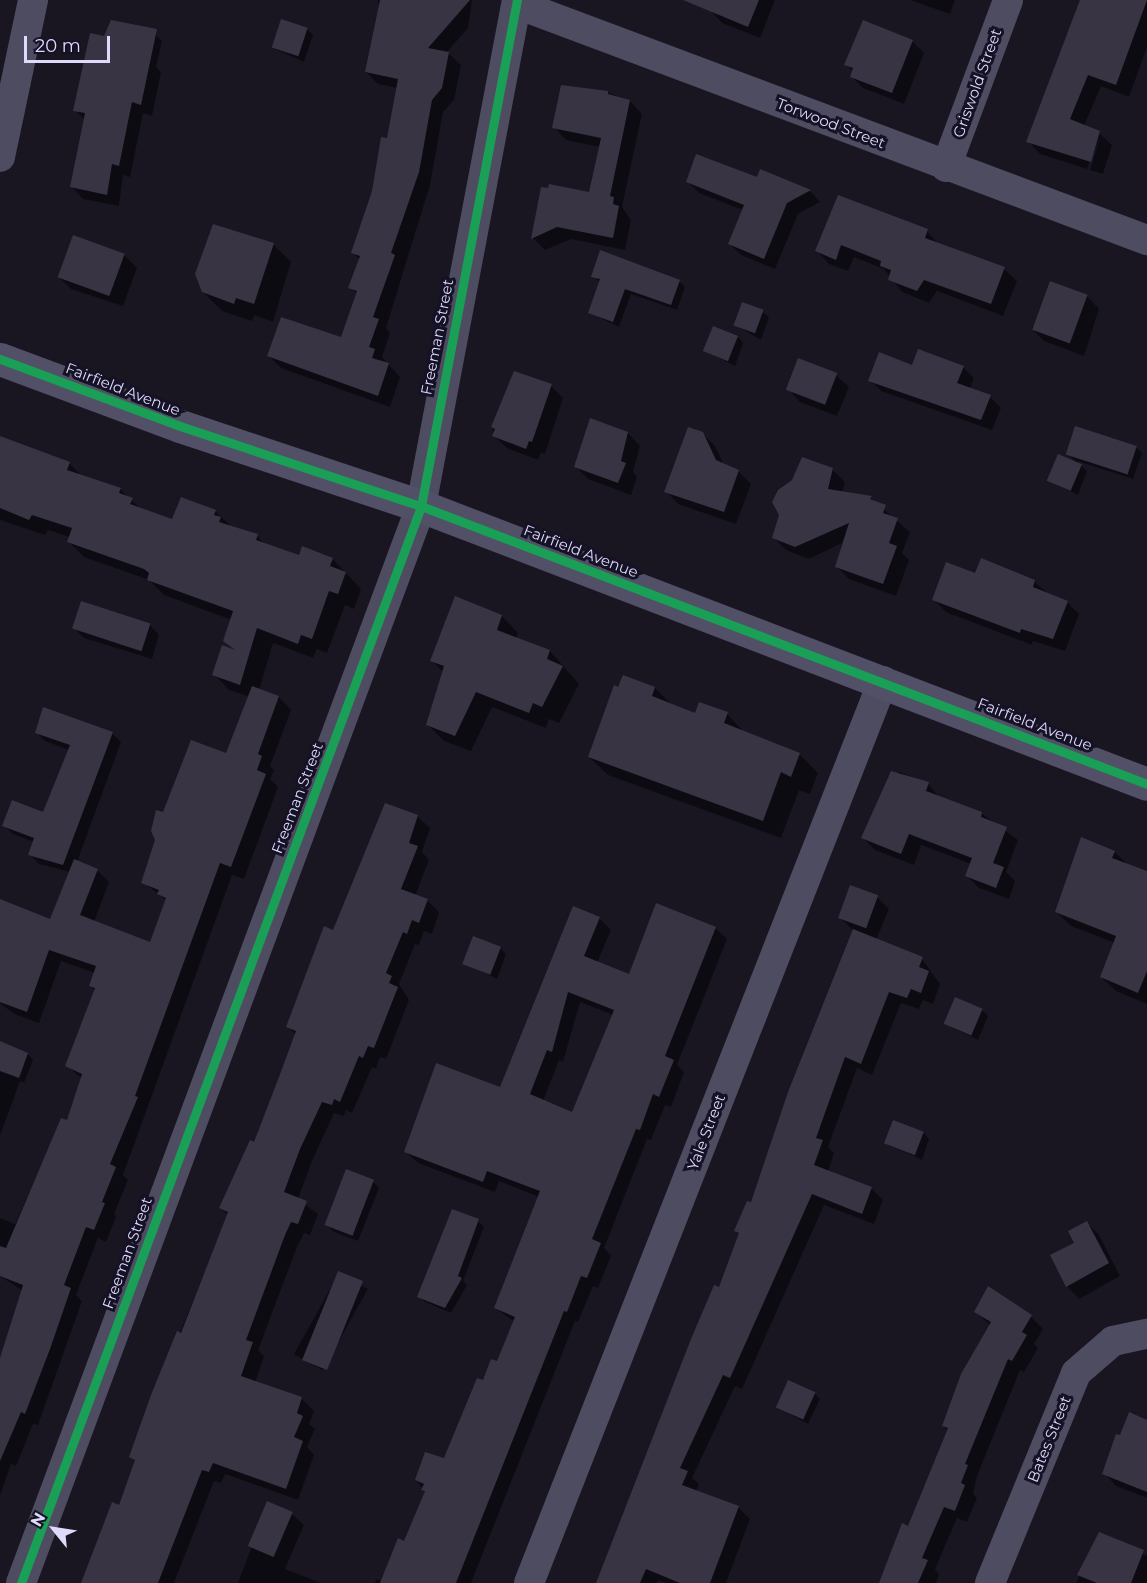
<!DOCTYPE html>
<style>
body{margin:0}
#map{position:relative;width:1147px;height:1583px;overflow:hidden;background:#191622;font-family:Montserrat,sans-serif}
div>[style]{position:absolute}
.shadow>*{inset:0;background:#0007;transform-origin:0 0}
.building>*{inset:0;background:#383444;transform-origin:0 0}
.minor>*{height:30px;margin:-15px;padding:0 15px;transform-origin:15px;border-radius:15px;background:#4e4c61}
.secondary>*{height:33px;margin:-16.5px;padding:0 16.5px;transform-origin:16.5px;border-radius:16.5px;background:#515067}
.cycleway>*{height:9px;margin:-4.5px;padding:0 4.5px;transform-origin:4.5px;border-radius:4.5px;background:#1a9f57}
span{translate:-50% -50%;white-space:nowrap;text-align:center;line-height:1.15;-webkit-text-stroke:6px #161226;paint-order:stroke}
.street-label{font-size:15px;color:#dfdafc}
.north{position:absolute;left:24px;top:1499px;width:60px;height:60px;-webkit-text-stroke:4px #161226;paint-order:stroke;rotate:300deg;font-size:16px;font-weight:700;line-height:24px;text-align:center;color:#dfdafc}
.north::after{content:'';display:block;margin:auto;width:21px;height:27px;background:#dfdafc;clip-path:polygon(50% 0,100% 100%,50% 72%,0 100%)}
.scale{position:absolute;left:24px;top:36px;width:86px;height:27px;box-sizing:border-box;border:3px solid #dfdafc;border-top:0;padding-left:8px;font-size:18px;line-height:21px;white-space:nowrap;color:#dfdafc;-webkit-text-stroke:4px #161226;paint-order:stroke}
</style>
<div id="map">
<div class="shadow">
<div style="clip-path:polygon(378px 0,472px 0,468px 28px,447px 52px,461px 65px,454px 100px,443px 112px,430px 185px,386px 328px,390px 333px,382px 357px,400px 377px,390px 407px,281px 368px,269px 356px,342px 339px,357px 294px,350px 287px,360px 260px,352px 252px,389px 140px,398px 88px,378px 84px,366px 72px,379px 8px)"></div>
<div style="clip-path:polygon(715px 0,775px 0,760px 38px,722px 23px,711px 11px)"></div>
<div style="clip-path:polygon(910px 0,955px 0,950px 14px)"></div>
<div style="clip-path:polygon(1082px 0,1147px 0,1147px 47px,1129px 97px,1101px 86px,1084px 126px,1099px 133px,1112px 145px,1103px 174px,1090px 170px,1100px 137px,1087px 169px,1040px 154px,1028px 141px)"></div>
<div style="clip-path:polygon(150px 29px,162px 41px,156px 67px,161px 72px,152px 116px,143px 113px,130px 177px,123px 175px,119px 206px,83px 199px,72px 187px,85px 120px,75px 110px,105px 38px)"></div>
<div style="clip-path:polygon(307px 29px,313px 35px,304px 62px,273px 48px)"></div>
<div style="clip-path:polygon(912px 41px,924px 53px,904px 104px,863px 88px,852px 77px,853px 72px,846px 64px)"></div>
<div style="clip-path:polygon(607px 92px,630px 101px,642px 114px,622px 207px,631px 220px,625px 250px,571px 239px,545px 250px,533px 238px,590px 194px,600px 147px,566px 140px,554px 127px)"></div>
<div style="clip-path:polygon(761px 171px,810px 191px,820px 202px,798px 214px,775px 269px,741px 255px,730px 244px,743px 210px,699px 193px,688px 182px,758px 179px)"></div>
<div style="clip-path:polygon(839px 197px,927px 231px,939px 245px,1004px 269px,1017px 281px,1003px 316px,937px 291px,929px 303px,902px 292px,884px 269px,854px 257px,848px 271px,829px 264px,817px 251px)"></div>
<div style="clip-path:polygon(273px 244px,291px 262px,273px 322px,254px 315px,252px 321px,222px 311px,203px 292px)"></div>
<div style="clip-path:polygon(124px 255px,137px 268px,123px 306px,71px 289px,59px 277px)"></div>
<div style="clip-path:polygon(593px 276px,679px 281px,685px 287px,677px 310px,631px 294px,619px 327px,590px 313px,600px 282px)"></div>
<div style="clip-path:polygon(1087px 296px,1099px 309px,1084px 356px,1044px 341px,1031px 328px)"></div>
<div style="clip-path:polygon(763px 312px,769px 317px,761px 340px,735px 325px)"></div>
<div style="clip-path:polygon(738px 337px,743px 343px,735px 366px,705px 351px)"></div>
<div style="clip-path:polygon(913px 367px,963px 367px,974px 378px,970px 389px,990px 397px,1001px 408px,992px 430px,881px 391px,870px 380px)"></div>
<div style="clip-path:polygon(836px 375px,849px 387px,837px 416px,800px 402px,788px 389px)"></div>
<div style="clip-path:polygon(551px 386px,563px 398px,545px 454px,541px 453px,538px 460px,507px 448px,494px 436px,492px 427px)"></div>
<div style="clip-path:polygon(628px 433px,640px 446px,633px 472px,637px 477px,631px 495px,588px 479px,576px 467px)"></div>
<div style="clip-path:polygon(702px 433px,715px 446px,724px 465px,738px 471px,751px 484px,736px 524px,678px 504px,666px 491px)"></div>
<div style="clip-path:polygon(0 438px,70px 464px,82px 476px,120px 489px,143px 511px,173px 521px,215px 511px,231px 526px,257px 536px,266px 545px,299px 557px,333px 559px,361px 589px,354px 609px,345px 605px,327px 653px,317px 649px,313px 658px,273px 643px,259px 690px,279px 697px,291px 710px,270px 766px,274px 770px,270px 779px,278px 787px,244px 879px,232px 875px,123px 1175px,128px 1180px,114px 1214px,116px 1217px,106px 1242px,98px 1238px,76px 1295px,82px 1301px,38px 1425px,33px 1424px,16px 1466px,11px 1464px,0 1496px,0 1362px,23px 1291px,0 1276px,0 1218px,15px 1224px,62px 1120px,68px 1122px,82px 1079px,67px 1065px,95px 991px,91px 986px,95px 973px,61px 961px,39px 1023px,14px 1014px,0 1003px,0 900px,51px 921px,70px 872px,39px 864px,30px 855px,34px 842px,13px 834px,4px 825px,44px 814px,69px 750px,45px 741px,36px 732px,112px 733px,121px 742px,77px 862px,97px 870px,109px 882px,94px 922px,151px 943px,167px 901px,143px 882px,164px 814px,227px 755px,250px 697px,229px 690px,214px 674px,237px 652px,225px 640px,232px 620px,164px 595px,149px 580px,84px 557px,69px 542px,70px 537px,48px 530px,45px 535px,0 520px)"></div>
<div style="clip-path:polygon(1136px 447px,1142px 453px,1133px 479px,1077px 461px,1087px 471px,1078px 495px,1049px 481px,1077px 463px,1067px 453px)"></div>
<div style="clip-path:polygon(832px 469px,845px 482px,842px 493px,871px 498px,910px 532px,902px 553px,909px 560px,896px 596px,849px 579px,837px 567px,842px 543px,809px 559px,786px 550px,773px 537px)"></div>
<div style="clip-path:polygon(976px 575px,1034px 581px,1047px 593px,1067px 602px,1079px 614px,1065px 651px,1033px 641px,1032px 645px,946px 612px,934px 600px)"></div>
<div style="clip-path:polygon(82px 603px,150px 625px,159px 635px,152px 659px,84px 638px,74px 628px)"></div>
<div style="clip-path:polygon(502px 616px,518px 633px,516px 638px,550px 651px,579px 684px,559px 723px,549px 719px,546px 728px,492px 707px,471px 751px,444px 741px,427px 724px,443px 672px,432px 661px)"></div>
<div style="clip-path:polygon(655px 688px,673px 706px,696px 715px,727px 714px,745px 733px,800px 755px,818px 773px,810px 794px,799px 790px,781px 838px,608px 775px,589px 757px)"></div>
<div style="clip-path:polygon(900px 772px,928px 784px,940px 798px,981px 813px,1018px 840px,1006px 872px,1015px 881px,1009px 899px,979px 888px,967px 876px,971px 864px,921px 845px,914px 865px,875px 850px,863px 838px,888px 777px)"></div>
<div style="clip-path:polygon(417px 816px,430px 828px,422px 852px,429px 860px,415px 896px,427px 900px,439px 912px,432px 934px,424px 931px,419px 945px,415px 944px,399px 984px,409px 1000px,386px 1059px,380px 1057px,376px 1069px,372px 1067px,352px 1113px,346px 1110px,344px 1116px,334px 1113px,312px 1161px,298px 1199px,318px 1214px,310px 1235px,304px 1233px,297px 1247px,258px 1350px,264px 1356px,255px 1383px,302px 1399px,314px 1411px,309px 1424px,315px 1429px,307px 1447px,314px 1455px,298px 1500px,225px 1474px,221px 1483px,214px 1481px,174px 1583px,84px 1583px,119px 1507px,136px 1462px,130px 1456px,228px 1215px,221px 1208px,255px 1144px,296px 1035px,288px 1027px,334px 932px)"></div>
<div style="clip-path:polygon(1115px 852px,1129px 866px,1147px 874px,1147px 1004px,1116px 991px,1101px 977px,1115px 943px,1071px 926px,1056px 912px)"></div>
<div style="clip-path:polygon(877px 897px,889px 909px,876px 940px,922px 959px,940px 984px,933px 1004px,923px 1000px,919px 1009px,901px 1003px,872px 1075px,857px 1068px,828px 1147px,834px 1153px,828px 1172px,871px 1188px,883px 1200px,874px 1224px,824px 1205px,742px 1389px,735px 1386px,692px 1478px,699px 1484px,696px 1492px,738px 1507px,750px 1519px,726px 1583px,666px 1583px,658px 1580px,657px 1583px,597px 1583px,720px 1289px,740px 1235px,736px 1231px,752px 1204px,854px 931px,839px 917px)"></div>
<div style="clip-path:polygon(evenodd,599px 918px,611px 930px,597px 963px,630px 976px,715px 928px,727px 939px,677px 1065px,684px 1072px,671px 1107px,665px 1105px,651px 1140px,647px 1139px,604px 1248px,611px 1256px,598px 1288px,593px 1286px,578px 1322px,575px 1321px,471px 1583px,375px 1583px,376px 1579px,382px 1581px,405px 1543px,426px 1493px,416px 1480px,445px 1459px,483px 1382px,498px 1363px,515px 1322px,495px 1308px,539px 1197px,499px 1181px,495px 1192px,418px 1163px,406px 1152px,501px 1089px,599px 918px,580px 1002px,613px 1015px,573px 1114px,543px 1101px,559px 1060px,563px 1062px,580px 1002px)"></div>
<div style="clip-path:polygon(500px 948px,506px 954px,497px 979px,465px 963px)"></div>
<div style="clip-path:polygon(982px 1010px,988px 1016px,978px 1040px,945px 1024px)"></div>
<div style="clip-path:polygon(0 1050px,28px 1054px,33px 1060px,24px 1083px,20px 1081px,0 1136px)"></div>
<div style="clip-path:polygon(924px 1133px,929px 1139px,922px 1160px,885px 1143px)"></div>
<div style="clip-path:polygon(373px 1182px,379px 1188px,358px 1241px,334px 1232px,328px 1226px)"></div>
<div style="clip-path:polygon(478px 1221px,484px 1227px,463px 1281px,467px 1285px,451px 1313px,425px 1302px,419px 1296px)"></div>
<div style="clip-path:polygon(1087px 1223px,1099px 1235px,1120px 1276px,1079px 1299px,1067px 1286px,1076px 1244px)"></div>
<div style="left:339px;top:1273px;width:33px;height:93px;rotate:29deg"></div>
<div style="clip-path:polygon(976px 1312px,1031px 1317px,1043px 1329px,1034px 1344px,1038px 1348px,1024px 1372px,1020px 1370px,977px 1476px,973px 1494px,977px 1498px,967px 1522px,957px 1518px,935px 1569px,939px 1574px,936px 1583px,880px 1583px,909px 1528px,948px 1431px,943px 1426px,953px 1397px,991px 1326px)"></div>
<div style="clip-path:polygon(814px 1393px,820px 1399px,808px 1424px,777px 1407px)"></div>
<div style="clip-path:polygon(1147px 1421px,1147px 1498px,1116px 1486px,1104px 1473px,1121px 1437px)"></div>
<div style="clip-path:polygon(268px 1503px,292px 1514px,304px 1525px,285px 1569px,321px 1583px,238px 1583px)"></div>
<div style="clip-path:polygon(1100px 1534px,1147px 1556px,1147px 1583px,1076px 1583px)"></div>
</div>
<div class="building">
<div style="clip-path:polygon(380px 0,470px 0,428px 48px,449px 52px,442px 88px,432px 100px,419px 172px,391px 253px,395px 255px,373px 317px,379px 319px,369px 347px,375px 349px,372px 358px,389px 363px,378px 396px,267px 356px,281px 317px,341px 337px,357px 291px,348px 288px,360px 256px,351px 253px,372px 191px,381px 137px,387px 138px,398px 79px,365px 72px)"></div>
<div style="clip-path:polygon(683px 0,759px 0,748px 27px)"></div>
<div style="clip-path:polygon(1080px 0,1147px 0,1116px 85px,1088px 75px,1070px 119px,1100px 131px,1091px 162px,1026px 142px)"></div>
<div style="left:281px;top:19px;width:28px;height:30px;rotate:18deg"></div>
<div style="clip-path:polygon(111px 20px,157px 29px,141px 105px,132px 102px,119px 166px,112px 164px,107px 195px,70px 187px,85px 113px,73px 111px,90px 33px,104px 36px)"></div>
<div style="clip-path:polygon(863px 20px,913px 40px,892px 93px,850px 77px,853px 68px,844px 65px)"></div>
<div style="clip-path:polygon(561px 85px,608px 91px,608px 94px,630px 100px,610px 196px,614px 197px,613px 204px,619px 206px,613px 238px,557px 227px,531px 239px,541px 187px,548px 188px,549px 184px,589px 192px,601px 138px,552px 128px)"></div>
<div style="clip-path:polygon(696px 154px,757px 177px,760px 169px,811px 190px,787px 203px,764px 259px,728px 244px,744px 205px,686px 182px)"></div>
<div style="clip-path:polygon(838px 195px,928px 229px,925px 238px,1005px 267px,991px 304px,924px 280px,917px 291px,888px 280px,891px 270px,880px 266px,881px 261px,841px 245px,836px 260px,815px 251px)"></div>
<div style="clip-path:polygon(213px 224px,274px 243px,254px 304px,236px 298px,234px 304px,202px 292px,195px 274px)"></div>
<div style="left:73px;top:235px;width:55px;height:45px;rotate:20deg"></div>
<div style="clip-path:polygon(600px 250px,680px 280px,671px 305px,625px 289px,613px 322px,588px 313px,600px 279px,591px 277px)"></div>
<div style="left:1050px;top:281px;width:40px;height:52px;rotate:20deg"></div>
<div style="left:742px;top:302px;width:23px;height:25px;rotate:20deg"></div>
<div style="left:713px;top:326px;width:27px;height:27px;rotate:22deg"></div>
<div style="clip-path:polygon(918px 349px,964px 366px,957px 383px,991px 395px,981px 420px,868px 381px,879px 352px,912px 365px)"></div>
<div style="left:798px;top:358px;width:42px;height:34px;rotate:21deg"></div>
<div style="clip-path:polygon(514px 371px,552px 384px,532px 442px,529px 441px,526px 449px,492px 436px,495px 429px,491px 427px)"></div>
<div style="clip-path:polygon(590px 418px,628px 432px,621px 461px,626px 463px,618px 483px,574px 467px)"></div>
<div style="left:1075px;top:426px;width:65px;height:30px;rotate:18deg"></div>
<div style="clip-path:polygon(688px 427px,703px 432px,716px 460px,739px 470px,724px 512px,664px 492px)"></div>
<div style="clip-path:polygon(0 436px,70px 462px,67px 470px,121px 488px,119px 493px,133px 498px,130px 504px,172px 519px,181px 497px,216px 510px,214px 515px,221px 517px,219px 522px,258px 534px,256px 540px,299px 555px,302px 546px,333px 558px,330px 566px,346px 572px,338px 594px,329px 591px,312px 639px,301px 635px,298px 644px,257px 628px,240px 685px,212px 675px,222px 645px,235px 650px,223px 641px,233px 611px,147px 580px,149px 573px,144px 569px,67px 542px,72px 528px,32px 515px,29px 520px,0 508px)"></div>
<div style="left:1058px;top:454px;width:26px;height:29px;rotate:23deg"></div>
<div style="clip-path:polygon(802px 457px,833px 468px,828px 489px,872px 496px,870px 499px,886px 505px,883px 513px,898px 518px,889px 543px,897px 546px,883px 584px,835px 567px,849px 523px,795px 547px,772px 538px,779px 515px,772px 502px,778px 490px,792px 480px)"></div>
<div style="clip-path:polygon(981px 558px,1035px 580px,1033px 587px,1068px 601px,1053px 639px,1021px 629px,1020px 633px,932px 600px,946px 562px,975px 573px)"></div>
<div style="clip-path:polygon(455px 596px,502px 615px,497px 630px,550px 650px,547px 659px,563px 666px,542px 707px,533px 703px,529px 713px,476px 692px,455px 736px,426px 725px,444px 666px,430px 661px)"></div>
<div style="left:81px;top:601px;width:73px;height:29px;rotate:18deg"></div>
<div style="clip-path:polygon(623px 675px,655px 687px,652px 696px,695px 713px,699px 702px,728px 712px,724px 723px,800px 753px,791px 777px,781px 772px,763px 821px,588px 757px,614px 685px,618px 687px)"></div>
<div style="clip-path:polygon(252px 686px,279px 696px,258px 754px,262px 756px,257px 770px,266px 774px,231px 867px,220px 863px,135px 1096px,138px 1097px,110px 1164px,116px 1167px,102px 1202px,105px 1203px,94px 1230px,86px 1227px,64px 1285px,71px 1288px,50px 1349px,25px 1414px,21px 1412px,0 1461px,0 1358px,23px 1285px,0 1276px,0 1246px,6px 1248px,61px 1118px,67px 1120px,82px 1074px,65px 1066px,95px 988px,89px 986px,96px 966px,49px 950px,27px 1012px,0 1002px,0 899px,50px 919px,74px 859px,98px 869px,80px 915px,150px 942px,166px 898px,157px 894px,159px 890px,141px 883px,155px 840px,151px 831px,156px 810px,163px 812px,191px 740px,226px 753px)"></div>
<div style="clip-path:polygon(43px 707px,113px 732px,63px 865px,28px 855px,34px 838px,2px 826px,12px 800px,43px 812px,70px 745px,35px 733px)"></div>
<div style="clip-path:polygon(891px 771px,929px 782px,926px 791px,982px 812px,981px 817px,1007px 827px,993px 863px,1004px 867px,996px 888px,965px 876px,972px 858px,909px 834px,901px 854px,861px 838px)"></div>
<div style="clip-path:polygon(385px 803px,418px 815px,409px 843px,418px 846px,401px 889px,428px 899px,419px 923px,412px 920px,407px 934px,403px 932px,386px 973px,392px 976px,389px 983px,398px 987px,374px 1048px,368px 1046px,363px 1058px,359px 1056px,340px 1102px,334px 1099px,332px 1105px,322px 1102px,300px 1149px,284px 1192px,307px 1201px,298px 1224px,291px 1222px,285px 1235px,246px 1340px,253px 1342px,241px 1376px,302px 1397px,297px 1413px,303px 1416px,294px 1437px,303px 1441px,286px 1489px,213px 1463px,209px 1472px,202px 1470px,158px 1583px,81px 1583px,112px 1502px,119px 1505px,135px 1460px,129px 1457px,151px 1395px,177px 1331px,181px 1333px,228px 1212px,219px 1208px,250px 1140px,254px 1142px,279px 1077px,296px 1031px,286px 1027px,324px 926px,333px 930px)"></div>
<div style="clip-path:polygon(1081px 837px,1115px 851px,1112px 858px,1147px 871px,1147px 971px,1138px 993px,1100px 977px,1116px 936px,1055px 912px)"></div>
<div style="left:850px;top:885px;width:30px;height:35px;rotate:20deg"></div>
<div style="clip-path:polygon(evenodd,656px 903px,716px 927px,665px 1056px,674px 1060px,659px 1097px,653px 1094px,640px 1130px,636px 1129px,592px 1239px,601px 1243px,587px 1278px,581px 1276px,567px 1312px,564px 1311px,456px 1583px,380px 1583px,398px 1538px,404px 1541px,425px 1491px,421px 1490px,424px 1484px,415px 1480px,425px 1452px,444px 1458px,477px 1378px,483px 1380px,491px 1359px,497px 1361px,515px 1317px,494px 1308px,540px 1191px,487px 1171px,483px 1182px,404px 1152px,436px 1063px,500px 1087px,573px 906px,600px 917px,584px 956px,629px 974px,656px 903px,568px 992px,614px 1010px,572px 1112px,530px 1094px,547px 1050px,552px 1052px,568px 992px)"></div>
<div style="clip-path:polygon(853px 929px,923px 957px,919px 967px,929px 971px,921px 993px,911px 989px,907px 998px,889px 992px,861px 1064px,845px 1057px,816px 1138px,823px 1140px,814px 1165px,872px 1187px,862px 1214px,812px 1194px,730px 1378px,723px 1375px,680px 1468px,688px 1471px,682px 1485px,739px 1506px,710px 1583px,680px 1583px,646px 1569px,640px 1583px,596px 1583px,691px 1339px,714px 1285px,719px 1287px,739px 1233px,734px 1231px,747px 1201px,751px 1202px,788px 1092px)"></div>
<div style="left:473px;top:936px;width:30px;height:30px;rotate:21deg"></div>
<div style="left:955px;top:997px;width:30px;height:29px;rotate:23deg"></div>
<div style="clip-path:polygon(0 1041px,28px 1053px,19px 1078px,0 1071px)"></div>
<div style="left:893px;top:1120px;width:33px;height:25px;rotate:21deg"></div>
<div style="left:346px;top:1169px;width:30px;height:60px;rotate:21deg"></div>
<div style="clip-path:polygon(452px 1209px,479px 1219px,458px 1276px,462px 1278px,445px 1308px,417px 1297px)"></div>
<div style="clip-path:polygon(1087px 1221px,1109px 1263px,1066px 1287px,1050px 1255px,1074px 1243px,1068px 1231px)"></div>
<div style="left:338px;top:1271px;width:27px;height:96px;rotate:22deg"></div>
<div style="clip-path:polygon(988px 1286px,1032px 1315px,1022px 1332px,1027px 1335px,1012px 1361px,1008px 1359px,965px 1464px,968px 1465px,961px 1483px,965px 1485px,955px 1511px,944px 1507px,922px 1558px,928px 1560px,918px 1583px,879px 1583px,902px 1523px,908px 1526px,948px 1428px,942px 1426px,961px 1374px,991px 1322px,974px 1312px)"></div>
<div style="left:788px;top:1380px;width:30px;height:30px;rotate:24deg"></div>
<div style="clip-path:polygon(1129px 1412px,1147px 1420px,1147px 1492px,1102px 1474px,1116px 1434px,1120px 1435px)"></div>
<div style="left:267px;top:1501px;width:28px;height:49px;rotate:23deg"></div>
<div style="clip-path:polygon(1099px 1532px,1144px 1550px,1131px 1583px,1097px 1583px,1077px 1575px)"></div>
</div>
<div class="minor">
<div style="left:517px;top:4px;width:673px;rotate:20.54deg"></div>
<div style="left:0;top:157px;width:160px;rotate:-78.1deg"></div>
<div style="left:946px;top:167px;width:178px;rotate:-69.6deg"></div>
<div style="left:21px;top:1583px;width:1149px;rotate:-69.62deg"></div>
<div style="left:421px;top:506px;width:515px;rotate:-79.26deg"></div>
<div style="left:529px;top:1583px;width:969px;rotate:-68.57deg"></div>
<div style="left:990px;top:1583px;width:227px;rotate:-67.7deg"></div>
<div style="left:1076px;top:1373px;width:49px;rotate:-40.9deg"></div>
<div style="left:1113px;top:1341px;width:35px;rotate:-12deg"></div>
</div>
<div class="secondary">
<div style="left:0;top:359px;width:192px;rotate:20.4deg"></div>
<div style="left:180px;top:426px;width:254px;rotate:18.4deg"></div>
<div style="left:421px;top:506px;width:777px;rotate:20.95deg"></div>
</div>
<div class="cycleway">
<div style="left:0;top:359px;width:192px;rotate:20.4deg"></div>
<div style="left:180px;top:426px;width:254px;rotate:18.4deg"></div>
<div style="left:421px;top:506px;width:777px;rotate:20.95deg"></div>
<div style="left:21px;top:1583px;width:1149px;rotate:-69.62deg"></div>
<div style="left:421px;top:506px;width:515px;rotate:-79.26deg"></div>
</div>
<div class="street-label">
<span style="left:977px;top:83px;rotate:-70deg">Griswold Street</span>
<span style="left:831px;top:123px;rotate:21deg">Torwood Street</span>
<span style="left:437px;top:337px;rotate:-79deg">Freeman Street</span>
<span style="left:123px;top:389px;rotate:21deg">Fairfield Avenue</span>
<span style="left:581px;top:551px;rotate:21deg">Fairfield Avenue</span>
<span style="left:1035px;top:724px;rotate:21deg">Fairfield Avenue</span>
<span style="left:297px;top:798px;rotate:-69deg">Freeman Street</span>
<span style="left:706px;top:1132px;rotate:-69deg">Yale Street</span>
<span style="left:127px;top:1253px;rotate:-70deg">Freeman Street</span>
<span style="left:1049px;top:1439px;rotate:-68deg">Bates Street</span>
</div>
<div class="north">N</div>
<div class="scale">20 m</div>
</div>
